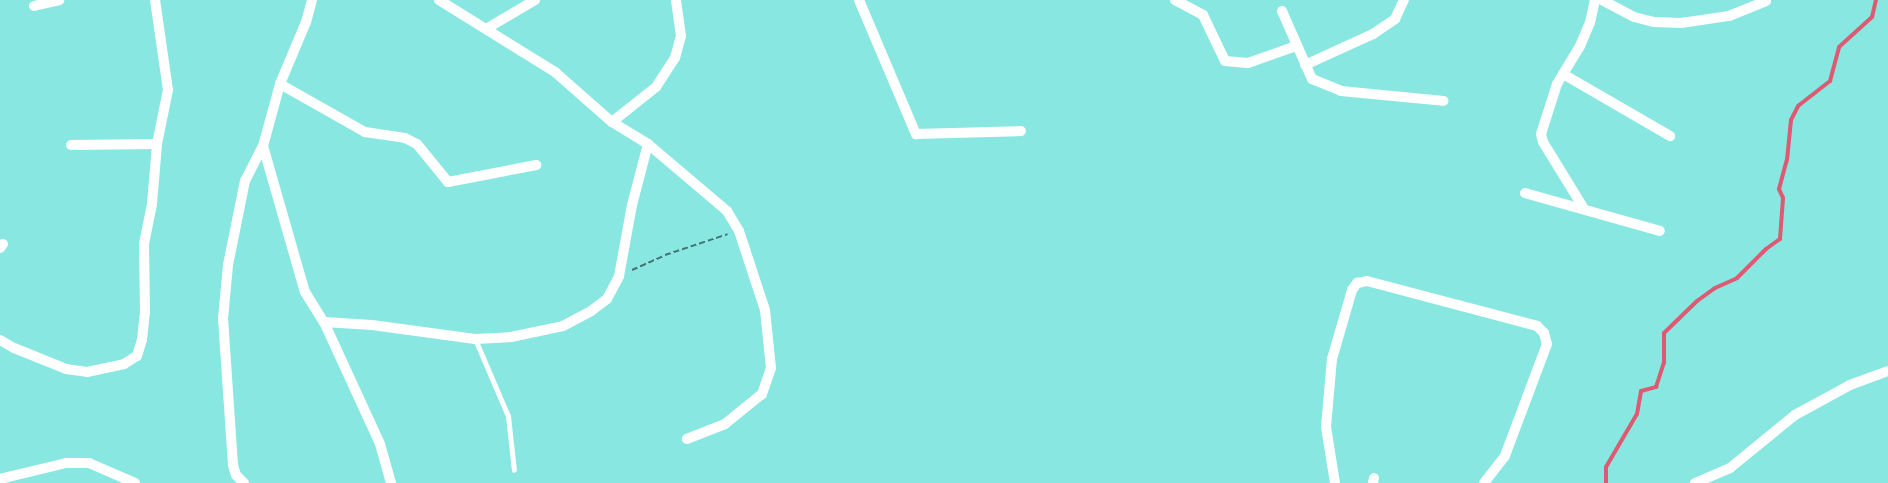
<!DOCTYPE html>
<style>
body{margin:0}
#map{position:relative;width:1888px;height:483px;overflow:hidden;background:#89e7e2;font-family:"IBM Plex Sans",sans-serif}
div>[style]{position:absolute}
.stream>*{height:4px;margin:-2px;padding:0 2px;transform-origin:2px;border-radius:2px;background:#de5a72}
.path>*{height:2px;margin-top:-1px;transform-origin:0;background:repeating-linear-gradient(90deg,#417673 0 6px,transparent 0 9px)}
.service>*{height:5px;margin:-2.5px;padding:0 2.5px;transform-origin:2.5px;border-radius:2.5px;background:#fff}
.minor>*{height:10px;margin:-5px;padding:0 5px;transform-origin:5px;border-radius:5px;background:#fff}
span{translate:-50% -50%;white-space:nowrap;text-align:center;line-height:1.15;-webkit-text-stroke:6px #d3fffc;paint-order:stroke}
</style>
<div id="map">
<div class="stream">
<div style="left:1606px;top:483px;width:16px;rotate:-90deg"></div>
<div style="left:1606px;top:467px;width:61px;rotate:-59.7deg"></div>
<div style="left:1637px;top:414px;width:23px;rotate:-80deg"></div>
<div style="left:1641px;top:391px;width:16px;rotate:-15deg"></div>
<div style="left:1656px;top:387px;width:25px;rotate:-72deg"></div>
<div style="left:1664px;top:363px;width:30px;rotate:-90deg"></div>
<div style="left:1664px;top:333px;width:46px;rotate:-44.1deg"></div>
<div style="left:1697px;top:301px;width:22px;rotate:-36deg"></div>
<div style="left:1715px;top:288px;width:24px;rotate:-24deg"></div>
<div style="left:1737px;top:278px;width:41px;rotate:-45deg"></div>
<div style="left:1766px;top:249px;width:17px;rotate:-36deg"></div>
<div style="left:1780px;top:239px;width:41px;rotate:-85.8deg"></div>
<div style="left:1783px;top:198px;width:10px;rotate:-114deg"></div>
<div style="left:1779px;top:189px;width:30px;rotate:-75deg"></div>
<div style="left:1787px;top:160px;width:40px;rotate:-84.3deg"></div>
<div style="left:1791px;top:120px;width:16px;rotate:-63deg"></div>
<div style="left:1798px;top:106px;width:41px;rotate:-38deg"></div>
<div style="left:1830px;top:81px;width:35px;rotate:-75deg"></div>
<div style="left:1839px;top:47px;width:45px;rotate:-42.3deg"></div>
<div style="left:1872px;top:17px;width:17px;rotate:-77deg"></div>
</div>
<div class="path">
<div style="left:632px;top:270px;width:36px;rotate:-24deg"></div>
<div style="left:665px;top:255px;width:66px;rotate:-18.4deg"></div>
</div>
<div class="service">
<div style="left:475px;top:339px;width:84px;rotate:66.8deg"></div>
<div style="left:508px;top:416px;width:54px;rotate:83.7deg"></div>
</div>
<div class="minor">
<div style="left:312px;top:0;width:23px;rotate:105deg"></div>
<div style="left:306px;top:22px;width:67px;rotate:112.8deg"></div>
<div style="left:280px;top:84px;width:64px;rotate:105.3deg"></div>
<div style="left:263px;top:146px;width:152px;rotate:74deg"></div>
<div style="left:305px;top:292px;width:36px;rotate:58deg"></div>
<div style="left:324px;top:322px;width:134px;rotate:65.3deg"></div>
<div style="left:380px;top:444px;width:41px;rotate:74.2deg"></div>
<div style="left:439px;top:0;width:137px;rotate:31.8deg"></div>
<div style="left:555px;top:72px;width:76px;rotate:41.3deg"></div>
<div style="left:612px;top:122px;width:42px;rotate:31.4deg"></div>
<div style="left:648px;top:144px;width:104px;rotate:40.3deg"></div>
<div style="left:727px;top:211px;width:23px;rotate:59deg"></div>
<div style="left:739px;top:231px;width:83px;rotate:71.8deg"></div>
<div style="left:765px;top:310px;width:58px;rotate:84.1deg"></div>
<div style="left:771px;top:368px;width:28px;rotate:109deg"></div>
<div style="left:762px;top:394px;width:48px;rotate:141deg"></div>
<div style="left:725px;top:424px;width:41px;rotate:158.5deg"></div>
<div style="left:859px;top:0;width:146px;rotate:67deg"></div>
<div style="left:916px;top:134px;width:105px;rotate:-1.6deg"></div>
<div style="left:1175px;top:0;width:32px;rotate:28deg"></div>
<div style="left:1203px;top:15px;width:51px;rotate:64.4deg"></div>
<div style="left:1225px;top:61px;width:23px;rotate:5deg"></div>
<div style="left:1248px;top:63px;width:51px;rotate:-19.5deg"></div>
<div style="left:1602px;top:0;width:36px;rotate:28deg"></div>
<div style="left:1634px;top:17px;width:21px;rotate:14deg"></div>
<div style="left:1654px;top:22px;width:27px;rotate:2deg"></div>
<div style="left:1681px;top:23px;width:49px;rotate:-8.3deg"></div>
<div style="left:1729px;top:16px;width:40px;rotate:-22deg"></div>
<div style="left:34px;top:6px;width:26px;rotate:-13deg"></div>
<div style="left:1282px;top:11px;width:74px;rotate:66.2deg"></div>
<div style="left:1312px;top:79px;width:31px;rotate:22deg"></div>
<div style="left:1341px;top:91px;width:103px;rotate:5.5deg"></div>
<div style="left:486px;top:29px;width:57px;rotate:-30.6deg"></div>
<div style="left:1305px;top:65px;width:75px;rotate:-24.5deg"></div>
<div style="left:1373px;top:34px;width:27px;rotate:-34deg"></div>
<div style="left:1395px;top:19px;width:21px;rotate:-65deg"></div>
<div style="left:1563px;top:74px;width:124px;rotate:30.1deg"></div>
<div style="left:280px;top:84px;width:98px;rotate:29.5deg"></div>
<div style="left:365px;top:132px;width:40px;rotate:8.5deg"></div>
<div style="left:405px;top:138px;width:13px;rotate:27deg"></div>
<div style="left:417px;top:144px;width:49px;rotate:50.8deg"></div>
<div style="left:448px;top:182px;width:90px;rotate:-10.9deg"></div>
<div style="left:612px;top:122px;width:56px;rotate:-38.5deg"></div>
<div style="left:656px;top:87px;width:35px;rotate:-57deg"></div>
<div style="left:675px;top:58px;width:23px;rotate:-75deg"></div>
<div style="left:681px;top:36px;width:36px;rotate:-98deg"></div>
<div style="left:71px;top:145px;width:86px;rotate:-0.7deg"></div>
<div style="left:1525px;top:193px;width:140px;rotate:15.7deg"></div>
<div style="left:1583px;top:207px;width:76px;rotate:-121.6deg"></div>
<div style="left:1543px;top:142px;width:8px;rotate:-104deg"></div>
<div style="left:1541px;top:134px;width:52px;rotate:-72.3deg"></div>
<div style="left:1557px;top:84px;width:44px;rotate:-58.8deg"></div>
<div style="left:1580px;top:46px;width:25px;rotate:-67deg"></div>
<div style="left:1590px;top:23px;width:24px;rotate:-78deg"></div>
<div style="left:0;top:248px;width:5px;rotate:-53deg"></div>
<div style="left:324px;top:322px;width:48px;rotate:3.6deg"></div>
<div style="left:372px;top:325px;width:104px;rotate:7.7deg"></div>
<div style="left:475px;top:339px;width:36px;rotate:-3deg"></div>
<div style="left:511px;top:337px;width:53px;rotate:-11.9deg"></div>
<div style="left:563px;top:326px;width:32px;rotate:-28deg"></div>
<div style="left:591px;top:311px;width:20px;rotate:-37deg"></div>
<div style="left:607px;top:299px;width:26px;rotate:-62deg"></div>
<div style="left:619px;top:276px;width:72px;rotate:-79.6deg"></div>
<div style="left:632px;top:205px;width:63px;rotate:-75.3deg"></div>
<div style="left:0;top:340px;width:16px;rotate:30deg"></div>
<div style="left:14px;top:348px;width:56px;rotate:22deg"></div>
<div style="left:66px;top:369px;width:21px;rotate:8deg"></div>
<div style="left:87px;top:372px;width:38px;rotate:-12deg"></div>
<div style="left:124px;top:364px;width:15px;rotate:-32deg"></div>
<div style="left:137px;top:356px;width:17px;rotate:-73deg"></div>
<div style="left:142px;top:340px;width:27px;rotate:-84deg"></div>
<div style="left:145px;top:313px;width:69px;rotate:-90.8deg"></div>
<div style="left:144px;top:244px;width:41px;rotate:-78.7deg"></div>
<div style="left:152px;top:204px;width:60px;rotate:-85.2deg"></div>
<div style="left:157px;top:144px;width:55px;rotate:-78.5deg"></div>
<div style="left:168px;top:90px;width:91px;rotate:-98.2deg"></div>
<div style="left:0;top:479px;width:68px;rotate:-13.6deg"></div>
<div style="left:66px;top:463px;width:23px"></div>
<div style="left:89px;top:463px;width:50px;rotate:23.5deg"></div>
<div style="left:244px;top:483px;width:11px;rotate:-135deg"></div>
<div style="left:236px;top:475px;width:10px;rotate:-107deg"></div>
<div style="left:233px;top:465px;width:146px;rotate:-93.9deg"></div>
<div style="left:223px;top:319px;width:54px;rotate:-84.7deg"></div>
<div style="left:228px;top:265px;width:86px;rotate:-78.6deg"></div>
<div style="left:245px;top:181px;width:39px;rotate:-63deg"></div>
<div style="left:1335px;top:483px;width:57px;rotate:-99.1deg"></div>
<div style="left:1326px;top:427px;width:68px;rotate:-85deg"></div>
<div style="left:1332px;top:359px;width:72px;rotate:-73.8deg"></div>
<div style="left:1352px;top:290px;width:9px;rotate:-54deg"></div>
<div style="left:1357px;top:283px;width:10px;rotate:-11deg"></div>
<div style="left:1367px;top:281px;width:176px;rotate:14.8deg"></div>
<div style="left:1537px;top:326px;width:10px;rotate:45deg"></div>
<div style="left:1544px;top:333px;width:11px;rotate:75deg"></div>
<div style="left:1547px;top:344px;width:120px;rotate:110.6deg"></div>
<div style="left:1505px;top:456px;width:34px;rotate:128deg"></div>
<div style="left:1373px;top:483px;width:5px;rotate:-79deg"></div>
<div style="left:1695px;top:483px;width:38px;rotate:-23deg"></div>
<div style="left:1730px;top:468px;width:84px;rotate:-39.2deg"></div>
<div style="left:1795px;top:415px;width:63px;rotate:-28.6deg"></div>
<div style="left:1850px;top:385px;width:40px;rotate:-20.2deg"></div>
</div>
</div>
